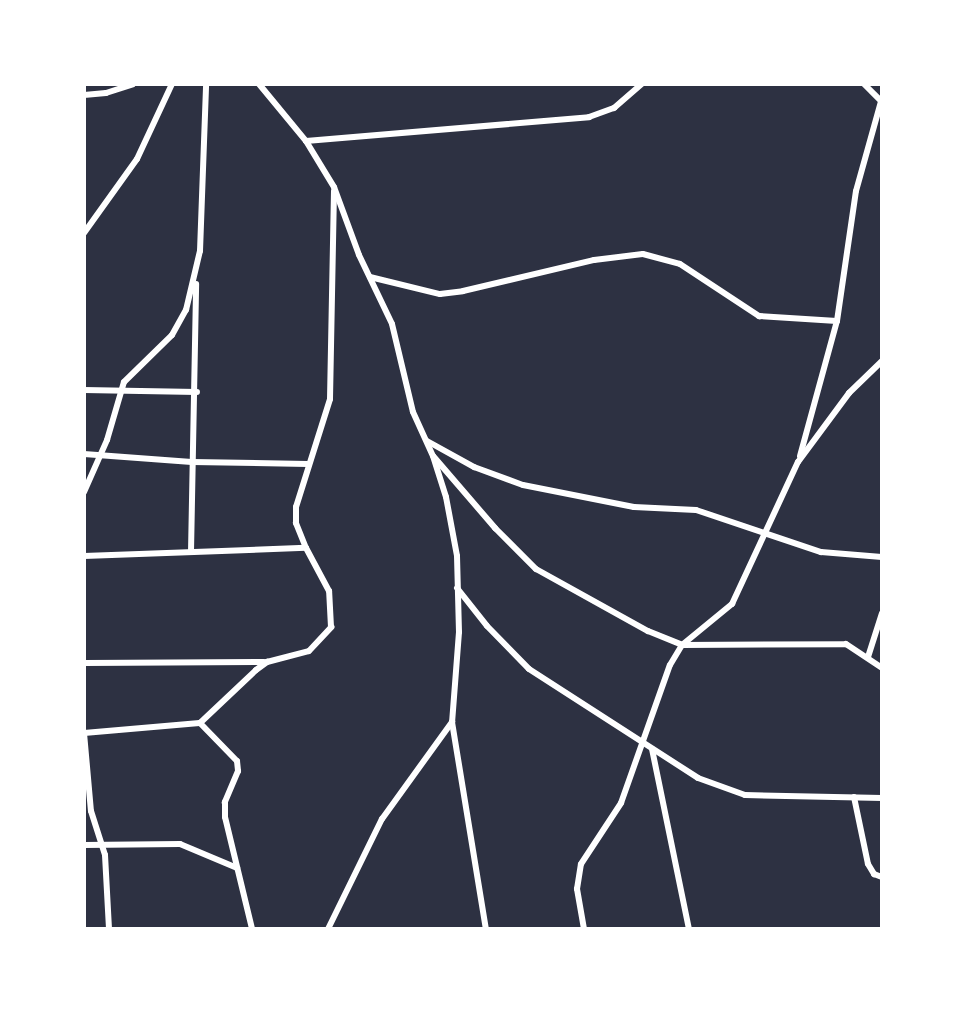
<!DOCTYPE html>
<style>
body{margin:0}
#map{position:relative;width:966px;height:1013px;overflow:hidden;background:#2d3142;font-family:"Source Sans 3",sans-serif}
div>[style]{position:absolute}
.minor>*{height:6px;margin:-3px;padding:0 3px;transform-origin:3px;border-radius:3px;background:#fff}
span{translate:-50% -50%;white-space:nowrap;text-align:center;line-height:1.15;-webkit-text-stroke:6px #fff;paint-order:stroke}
.frame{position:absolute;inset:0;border:86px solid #fff;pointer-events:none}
</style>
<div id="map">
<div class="minor">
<div style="left:259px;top:84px;width:74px;rotate:50.5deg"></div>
<div style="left:306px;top:141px;width:54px;rotate:58.7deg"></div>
<div style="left:334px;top:187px;width:72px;rotate:69.8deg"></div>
<div style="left:359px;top:255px;width:76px;rotate:64.4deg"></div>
<div style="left:392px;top:324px;width:90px;rotate:76.6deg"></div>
<div style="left:413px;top:412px;width:48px;rotate:65.6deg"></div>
<div style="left:433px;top:456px;width:43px;rotate:72.4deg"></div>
<div style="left:446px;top:497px;width:60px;rotate:79.4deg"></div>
<div style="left:457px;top:556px;width:76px;rotate:88.5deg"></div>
<div style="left:459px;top:632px;width:90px;rotate:94.4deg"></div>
<div style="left:452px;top:722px;width:210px;rotate:80.7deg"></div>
<div style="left:864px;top:84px;width:25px;rotate:45deg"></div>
<div style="left:84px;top:95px;width:22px;rotate:-5deg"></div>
<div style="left:106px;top:93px;width:28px;rotate:-18deg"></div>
<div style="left:306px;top:141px;width:284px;rotate:-4.8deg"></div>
<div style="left:589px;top:117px;width:27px;rotate:-20deg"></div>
<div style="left:614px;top:108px;width:37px;rotate:-41deg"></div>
<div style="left:84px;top:233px;width:91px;rotate:-54.4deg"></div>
<div style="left:137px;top:159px;width:83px;rotate:-65deg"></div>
<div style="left:370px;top:277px;width:72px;rotate:13.7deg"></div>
<div style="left:440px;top:294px;width:23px;rotate:-7deg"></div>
<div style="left:463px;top:291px;width:135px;rotate:-13.3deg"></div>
<div style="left:594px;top:260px;width:49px;rotate:-7deg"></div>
<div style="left:643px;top:254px;width:38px;rotate:15deg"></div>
<div style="left:680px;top:264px;width:95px;rotate:33.4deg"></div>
<div style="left:759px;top:316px;width:78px;rotate:3.7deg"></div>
<div style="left:84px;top:390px;width:113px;rotate:1deg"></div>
<div style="left:427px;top:441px;width:54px;rotate:29deg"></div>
<div style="left:474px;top:467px;width:52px;rotate:20.2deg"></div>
<div style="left:523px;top:485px;width:113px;rotate:11.2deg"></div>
<div style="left:634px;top:507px;width:62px;rotate:2.8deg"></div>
<div style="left:696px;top:510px;width:132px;rotate:18.6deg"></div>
<div style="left:821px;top:552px;width:61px;rotate:4.7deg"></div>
<div style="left:84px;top:454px;width:108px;rotate:4.2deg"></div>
<div style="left:192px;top:462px;width:116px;rotate:1deg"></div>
<div style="left:800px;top:456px;width:140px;rotate:-74.7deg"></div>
<div style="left:837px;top:321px;width:131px;rotate:-81.7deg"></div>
<div style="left:856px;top:191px;width:97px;rotate:-74.4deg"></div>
<div style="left:434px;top:457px;width:94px;rotate:49.3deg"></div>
<div style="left:495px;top:528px;width:58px;rotate:45deg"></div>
<div style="left:536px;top:569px;width:128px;rotate:29deg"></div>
<div style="left:648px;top:631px;width:37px;rotate:22deg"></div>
<div style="left:682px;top:645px;width:164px;rotate:-0.3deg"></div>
<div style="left:846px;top:644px;width:43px;rotate:33.7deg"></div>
<div style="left:84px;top:492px;width:57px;rotate:-66.1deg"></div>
<div style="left:107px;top:440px;width:60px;rotate:-73.7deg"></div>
<div style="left:124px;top:382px;width:67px;rotate:-44.4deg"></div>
<div style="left:172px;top:335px;width:29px;rotate:-61deg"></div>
<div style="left:186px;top:310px;width:61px;rotate:-76.7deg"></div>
<div style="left:200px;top:251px;width:167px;rotate:-87.9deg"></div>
<div style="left:191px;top:552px;width:268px;rotate:-88.9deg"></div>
<div style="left:84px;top:556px;width:222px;rotate:-2.1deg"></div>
<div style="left:457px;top:588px;width:48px;rotate:51.7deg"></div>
<div style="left:487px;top:626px;width:60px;rotate:45.7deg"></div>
<div style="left:529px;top:669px;width:201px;rotate:32.8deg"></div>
<div style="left:698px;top:778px;width:50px;rotate:19.9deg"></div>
<div style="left:745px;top:795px;width:137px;rotate:1.3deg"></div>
<div style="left:868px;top:657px;width:46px;rotate:-72.3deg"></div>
<div style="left:84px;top:663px;width:180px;rotate:-0.3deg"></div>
<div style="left:200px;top:723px;width:53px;rotate:45.8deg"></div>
<div style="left:237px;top:761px;width:10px;rotate:84deg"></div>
<div style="left:238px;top:771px;width:34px;rotate:113deg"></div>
<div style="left:225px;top:802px;width:15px;rotate:90deg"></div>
<div style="left:225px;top:817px;width:115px;rotate:76.4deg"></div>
<div style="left:84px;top:733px;width:116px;rotate:-4.9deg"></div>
<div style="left:200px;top:723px;width:77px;rotate:-43.4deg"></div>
<div style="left:256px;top:670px;width:14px;rotate:-36deg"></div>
<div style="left:267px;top:662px;width:43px;rotate:-14.7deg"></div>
<div style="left:309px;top:651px;width:33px;rotate:-47deg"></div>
<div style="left:331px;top:627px;width:36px;rotate:-93deg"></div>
<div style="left:329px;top:591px;width:49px;rotate:-118.1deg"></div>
<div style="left:306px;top:548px;width:27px;rotate:-112deg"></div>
<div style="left:296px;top:523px;width:16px;rotate:-90deg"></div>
<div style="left:296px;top:507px;width:113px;rotate:-72.5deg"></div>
<div style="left:330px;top:399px;width:208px;rotate:-88.9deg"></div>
<div style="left:84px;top:733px;width:78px;rotate:84.9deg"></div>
<div style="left:91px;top:811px;width:46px;rotate:72.3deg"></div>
<div style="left:105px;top:855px;width:74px;rotate:86.9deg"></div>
<div style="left:652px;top:749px;width:184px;rotate:78.4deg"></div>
<div style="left:854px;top:797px;width:68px;rotate:78.2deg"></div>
<div style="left:868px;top:864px;width:12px;rotate:59deg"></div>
<div style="left:874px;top:874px;width:9px;rotate:21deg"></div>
<div style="left:84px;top:845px;width:96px;rotate:-0.6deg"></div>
<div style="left:180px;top:844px;width:62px;rotate:22.8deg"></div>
<div style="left:328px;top:929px;width:123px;rotate:-63.9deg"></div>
<div style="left:382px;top:819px;width:120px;rotate:-54.2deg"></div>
<div style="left:584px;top:929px;width:41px;rotate:-99.9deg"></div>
<div style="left:577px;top:889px;width:25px;rotate:-81deg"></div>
<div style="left:581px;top:864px;width:73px;rotate:-56.7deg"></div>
<div style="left:621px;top:803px;width:146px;rotate:-70.5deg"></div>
<div style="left:670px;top:665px;width:23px;rotate:-59deg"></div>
<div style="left:682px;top:645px;width:65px;rotate:-39.4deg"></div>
<div style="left:732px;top:604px;width:157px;rotate:-65.1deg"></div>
<div style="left:798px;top:462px;width:86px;rotate:-53.5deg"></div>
<div style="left:849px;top:393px;width:46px;rotate:-44.1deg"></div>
</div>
<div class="frame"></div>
</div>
